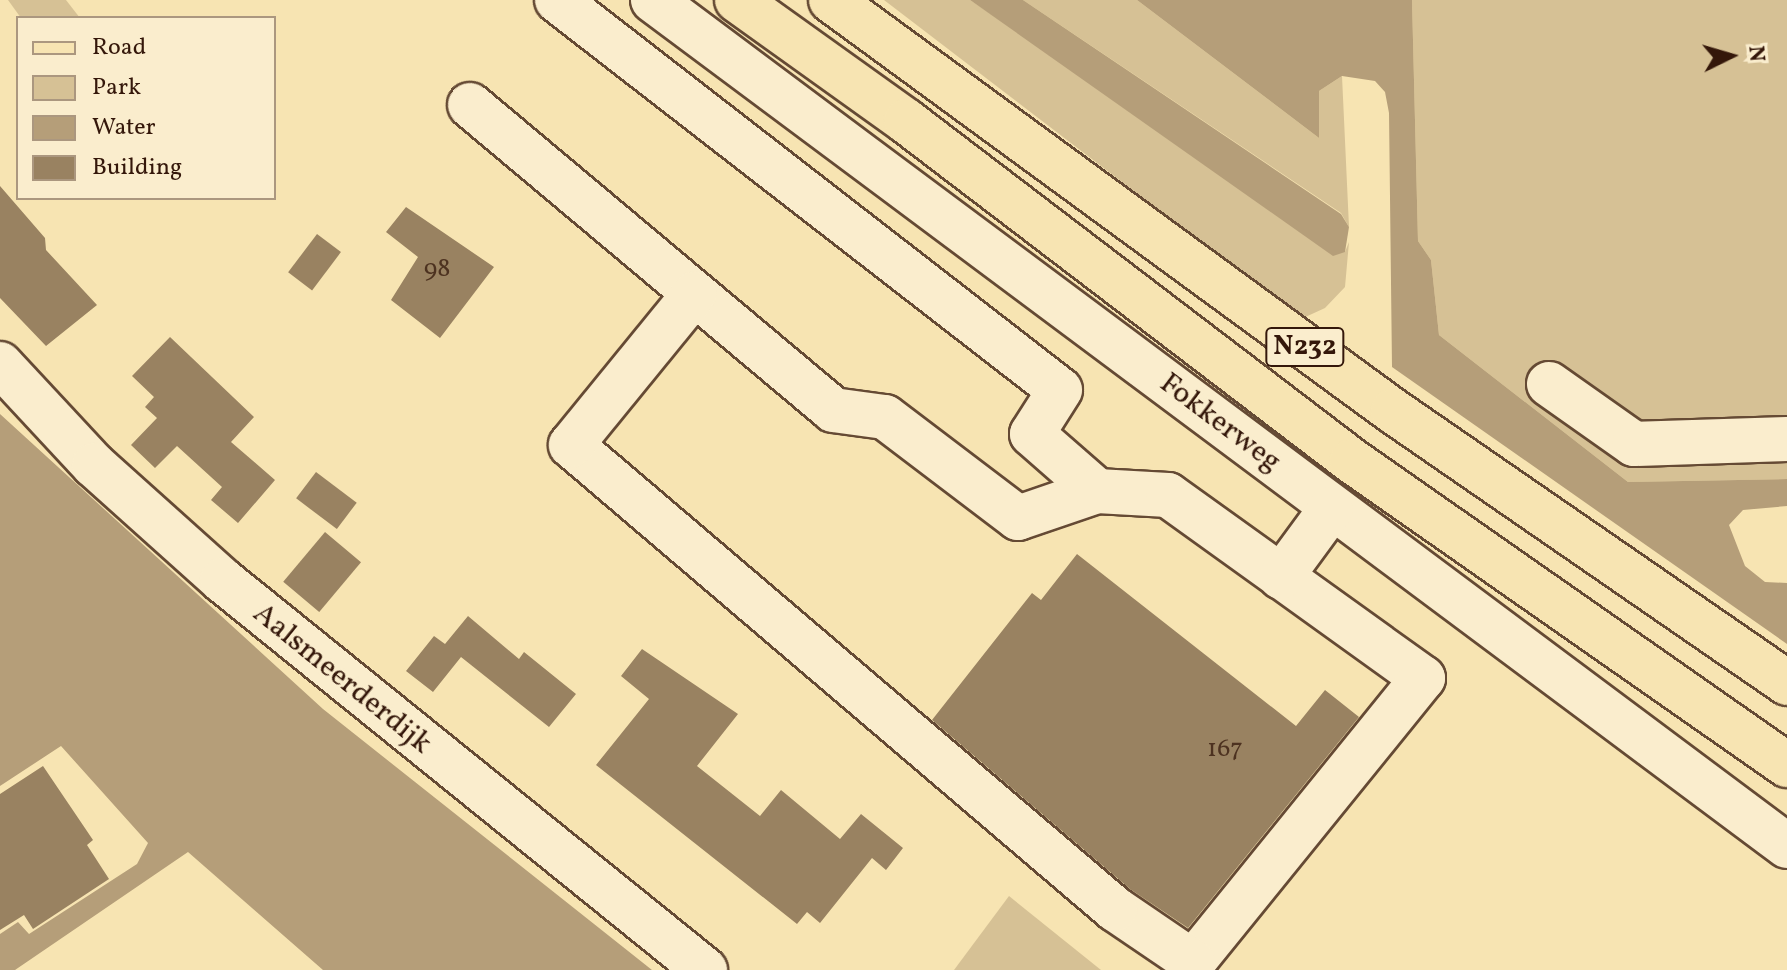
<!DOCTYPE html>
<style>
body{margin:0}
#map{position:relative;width:1787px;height:970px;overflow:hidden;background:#f7e4b2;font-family:Vollkorn,serif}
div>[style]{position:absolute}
.green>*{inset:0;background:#d6c195}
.water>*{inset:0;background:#b59e79}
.building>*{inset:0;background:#998261;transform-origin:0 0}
.roads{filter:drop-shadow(2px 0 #654a34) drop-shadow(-2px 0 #654a34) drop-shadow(0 2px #654a34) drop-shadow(0 -2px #654a34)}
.minor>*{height:44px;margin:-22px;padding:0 22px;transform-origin:22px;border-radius:22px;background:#faedcd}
.major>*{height:44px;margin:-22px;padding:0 22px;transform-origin:22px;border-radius:22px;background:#f7e4b2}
span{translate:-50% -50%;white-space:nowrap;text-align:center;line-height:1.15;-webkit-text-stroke:6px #faedcd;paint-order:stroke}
.number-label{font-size:26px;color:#4d3220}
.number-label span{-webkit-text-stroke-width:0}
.shield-label span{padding:2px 6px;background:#faedcd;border:2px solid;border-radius:6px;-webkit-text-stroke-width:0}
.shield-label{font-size:28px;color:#34170a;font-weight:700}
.street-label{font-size:30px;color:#34170a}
.legend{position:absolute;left:16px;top:16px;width:260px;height:184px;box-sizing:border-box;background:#faedcd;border:2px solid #ab977f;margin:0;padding:10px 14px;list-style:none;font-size:24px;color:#34170a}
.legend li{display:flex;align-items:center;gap:16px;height:40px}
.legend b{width:40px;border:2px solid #ab977f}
.north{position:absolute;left:1691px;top:16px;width:80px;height:80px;-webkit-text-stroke:6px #faedcd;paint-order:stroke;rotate:85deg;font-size:22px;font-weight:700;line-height:32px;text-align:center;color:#34170a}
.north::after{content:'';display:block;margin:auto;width:28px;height:36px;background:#34170a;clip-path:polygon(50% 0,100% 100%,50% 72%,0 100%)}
</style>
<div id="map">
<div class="green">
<div style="clip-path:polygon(8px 0,66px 0,80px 18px,21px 18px)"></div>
<div style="clip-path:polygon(884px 0,970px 0,1345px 252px,1349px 242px,1345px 287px,1325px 308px,1301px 319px)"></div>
<div style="clip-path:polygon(1023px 0,1137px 0,1319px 138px,1319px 91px,1342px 76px,1349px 227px,1341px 213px)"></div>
<div style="clip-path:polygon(1412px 0,1787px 0,1787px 425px,1597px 437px,1787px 447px,1787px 479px,1628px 482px,1439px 335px,1431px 260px,1418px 241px)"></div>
<div style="clip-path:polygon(1009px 896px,1101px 970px,954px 970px)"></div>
</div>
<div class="water">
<div style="clip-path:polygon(970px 0,1023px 0,1341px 214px,1349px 227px,1345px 252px,1333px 256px)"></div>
<div style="clip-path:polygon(1137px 0,1412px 0,1418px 241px,1431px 260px,1439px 335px,1628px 482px,1787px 479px,1787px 506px,1743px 510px,1729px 525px,1745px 566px,1765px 582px,1787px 583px,1787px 644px,1392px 367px,1389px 113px,1385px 92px,1375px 81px,1342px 76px,1319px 91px,1319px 138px)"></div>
<div style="clip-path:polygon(0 414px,323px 709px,652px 970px,323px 970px,188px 852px,15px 970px,0 970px,0 934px,18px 922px,29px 934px,137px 864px,148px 843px,61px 746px,0 786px)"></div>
</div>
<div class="building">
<div style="clip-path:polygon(0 186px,45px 238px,46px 250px,97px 305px,46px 346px,0 298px)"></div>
<div style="clip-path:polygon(406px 207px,494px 267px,440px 338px,391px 300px,418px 257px,386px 232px)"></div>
<div style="left:317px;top:234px;width:30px;height:48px;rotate:37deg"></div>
<div style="clip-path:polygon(170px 337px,254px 417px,231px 442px,275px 480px,238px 523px,211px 500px,222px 487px,177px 446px,155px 468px,131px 445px,157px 418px,145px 407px,154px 397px,132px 376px)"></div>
<div style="left:316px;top:472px;width:51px;height:33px;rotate:37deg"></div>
<div style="left:325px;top:532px;width:47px;height:65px;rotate:40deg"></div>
<div style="clip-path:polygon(1077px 554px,1296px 726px,1325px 690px,1359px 717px,1188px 928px,1130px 889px,932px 720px,1032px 593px,1041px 600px)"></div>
<div style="clip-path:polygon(468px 616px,519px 659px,524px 652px,576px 694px,549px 727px,461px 657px,433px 692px,406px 671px,434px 636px,445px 644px)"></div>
<div style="clip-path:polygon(642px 649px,738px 714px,697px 766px,760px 816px,781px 790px,840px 839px,861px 814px,903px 848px,886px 870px,872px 858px,820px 923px,807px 912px,797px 924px,596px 765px,649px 699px,621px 676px)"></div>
<div style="clip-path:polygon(43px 766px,93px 840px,87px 845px,109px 879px,33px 929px,24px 915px,0 930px,0 794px)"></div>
</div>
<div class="roads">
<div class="minor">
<div style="left:557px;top:0;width:636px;rotate:37.79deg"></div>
<div style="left:1060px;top:390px;width:52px;rotate:122.5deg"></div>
<div style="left:1032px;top:434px;width:86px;rotate:41.2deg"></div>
<div style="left:653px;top:0;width:1415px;rotate:36.72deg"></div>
<div style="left:470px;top:105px;width:474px;rotate:40deg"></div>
<div style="left:833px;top:410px;width:52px;rotate:7.7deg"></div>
<div style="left:885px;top:417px;width:167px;rotate:37.2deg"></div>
<div style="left:1018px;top:518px;width:83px;rotate:-18.9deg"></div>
<div style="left:1097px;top:491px;width:71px;rotate:3.2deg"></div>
<div style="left:1168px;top:495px;width:314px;rotate:35.7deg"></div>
<div style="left:1423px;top:678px;width:365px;rotate:129deg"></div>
<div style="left:1193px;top:962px;width:94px;rotate:-145.8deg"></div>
<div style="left:1115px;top:909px;width:715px;rotate:-139.54deg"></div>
<div style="left:571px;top:445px;width:195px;rotate:-50.8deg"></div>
<div style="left:0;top:364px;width:138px;rotate:47.1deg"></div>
<div style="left:94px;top:465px;width:172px;rotate:41.9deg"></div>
<div style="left:222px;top:580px;width:621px;rotate:38.92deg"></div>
<div style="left:1549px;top:384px;width:104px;rotate:35.2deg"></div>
<div style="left:1634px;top:444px;width:153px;rotate:-1.9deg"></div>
<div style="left:1281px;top:577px;width:84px;rotate:-53.7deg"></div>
</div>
<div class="major">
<div style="left:737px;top:0;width:208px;rotate:35.6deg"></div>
<div style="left:906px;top:121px;width:561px;rotate:37.32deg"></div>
<div style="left:1352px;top:461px;width:531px;rotate:34.95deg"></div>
<div style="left:831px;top:0;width:696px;rotate:36.18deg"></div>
<div style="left:1393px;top:411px;width:479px;rotate:34.6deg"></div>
</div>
</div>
<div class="number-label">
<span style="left:437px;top:270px">98</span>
<span style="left:1225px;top:750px">167</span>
</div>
<div class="shield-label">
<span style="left:1305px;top:347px">N232</span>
</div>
<div class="street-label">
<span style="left:1220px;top:423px;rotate:37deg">Fokkerweg</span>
<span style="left:342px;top:679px;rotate:39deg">Aalsmeerderdijk</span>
</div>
<ul class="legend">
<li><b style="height:10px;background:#f7e4b2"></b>Road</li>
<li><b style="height:22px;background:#d6c195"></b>Park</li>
<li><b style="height:22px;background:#b59e79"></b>Water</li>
<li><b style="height:22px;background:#998261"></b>Building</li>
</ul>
<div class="north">N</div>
</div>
